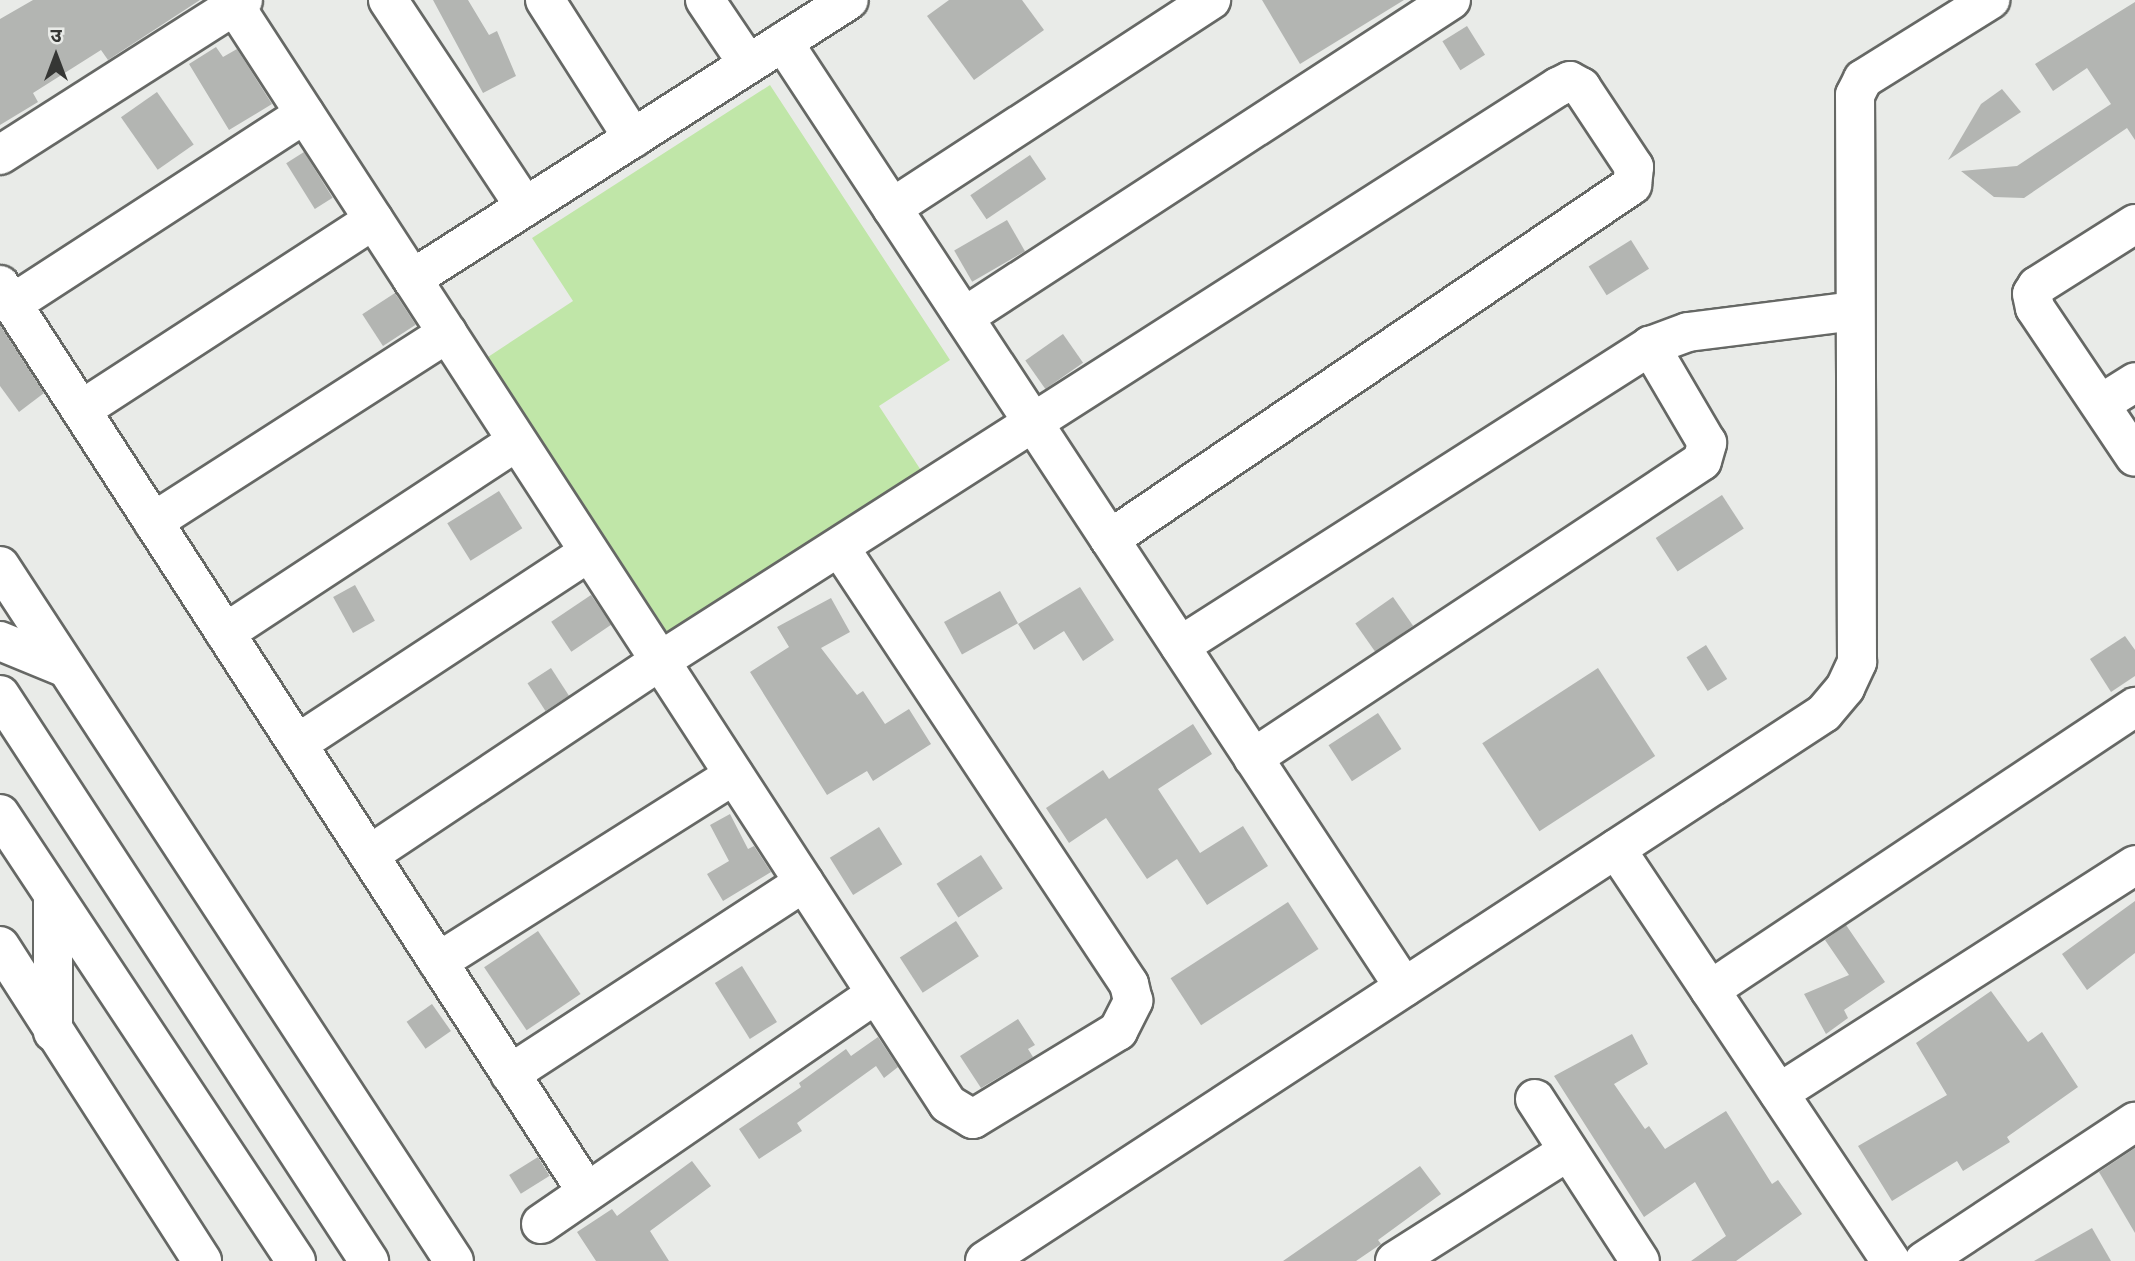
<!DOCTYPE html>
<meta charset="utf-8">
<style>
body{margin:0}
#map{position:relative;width:2135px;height:1261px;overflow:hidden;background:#e9ebe8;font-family:"Golos Text","Noto Sans Devanagari",sans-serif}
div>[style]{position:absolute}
.green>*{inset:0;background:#c0e6a8}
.building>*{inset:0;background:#b3b5b2;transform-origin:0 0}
.roads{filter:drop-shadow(2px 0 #666865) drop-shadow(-2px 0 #666865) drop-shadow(0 2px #666865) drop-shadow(0 -2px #666865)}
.minor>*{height:38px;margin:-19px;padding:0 19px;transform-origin:19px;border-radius:19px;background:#fff}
span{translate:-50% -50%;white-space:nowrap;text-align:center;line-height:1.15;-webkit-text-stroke:5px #e9ebe8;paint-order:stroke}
.north{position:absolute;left:21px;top:21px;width:70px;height:70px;-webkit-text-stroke:5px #e9ebe8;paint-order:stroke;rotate:0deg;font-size:19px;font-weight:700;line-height:28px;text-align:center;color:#353634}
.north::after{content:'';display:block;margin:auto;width:24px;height:32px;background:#353634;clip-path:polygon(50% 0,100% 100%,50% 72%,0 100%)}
</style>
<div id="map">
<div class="green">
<div style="clip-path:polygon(770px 85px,950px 360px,879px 406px,926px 478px,673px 641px,488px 357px,573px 301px,532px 238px)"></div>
</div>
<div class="building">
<div style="clip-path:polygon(33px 0,200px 0,108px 60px,101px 50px,33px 93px,38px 102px,0 125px,0 19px)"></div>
<div style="clip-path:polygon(433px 0,468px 0,489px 35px,497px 31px,516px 76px,483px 93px)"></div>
<div style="clip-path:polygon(949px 0,1022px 0,1044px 30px,974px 80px,927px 16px)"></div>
<div style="clip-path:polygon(1262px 0,1404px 0,1300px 64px)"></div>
<div style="clip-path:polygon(2135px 2px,2135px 140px,2127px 128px,2024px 198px,1994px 197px,1961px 171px,2017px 166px,2111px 104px,2087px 68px,2053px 91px,2035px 64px)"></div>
<div style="left:1467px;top:26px;width:34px;height:29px;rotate:58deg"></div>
<div style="clip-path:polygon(216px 47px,223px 57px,237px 49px,272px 104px,229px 130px,189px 64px)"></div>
<div style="clip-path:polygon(2002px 89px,2021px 112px,1948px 160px,1981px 104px)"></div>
<div style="left:157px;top:92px;width:64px;height:44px;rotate:55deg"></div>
<div style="left:304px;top:152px;width:54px;height:21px;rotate:58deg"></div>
<div style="left:1030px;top:155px;width:29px;height:72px;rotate:56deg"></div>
<div style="left:1007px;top:220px;width:36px;height:61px;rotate:60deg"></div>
<div style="left:1631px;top:240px;width:34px;height:50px;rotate:58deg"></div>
<div style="left:395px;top:293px;width:38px;height:39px;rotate:57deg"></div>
<div style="clip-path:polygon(0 325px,44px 393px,19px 412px,0 386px)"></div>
<div style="left:1063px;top:334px;width:35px;height:46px;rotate:55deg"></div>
<div style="left:499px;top:491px;width:44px;height:61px;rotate:58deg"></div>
<div style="left:1722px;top:495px;width:40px;height:79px;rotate:57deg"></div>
<div style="left:355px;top:585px;width:41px;height:25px;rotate:61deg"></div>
<div style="clip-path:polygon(1080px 587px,1114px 640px,1083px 661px,1064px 631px,1034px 650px,1018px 624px)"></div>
<div style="left:1000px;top:591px;width:37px;height:64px;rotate:61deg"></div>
<div style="left:591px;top:595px;width:36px;height:48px;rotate:56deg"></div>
<div style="left:1393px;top:597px;width:35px;height:46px;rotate:55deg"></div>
<div style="clip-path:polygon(831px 598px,850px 632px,821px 648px,857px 695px,863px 691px,885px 724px,909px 709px,931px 744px,873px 781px,867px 771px,827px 795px,750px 672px,789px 647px,777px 627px)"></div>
<div style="clip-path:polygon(2125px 636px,2135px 650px,2135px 676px,2111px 692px,2090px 659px)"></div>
<div style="left:1706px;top:645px;width:40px;height:23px;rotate:58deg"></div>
<div style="left:551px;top:668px;width:33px;height:28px;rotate:57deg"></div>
<div style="left:1598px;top:668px;width:105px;height:138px;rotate:57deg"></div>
<div style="left:1378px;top:713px;width:43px;height:59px;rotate:57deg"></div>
<div style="clip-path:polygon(1193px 724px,1212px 754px,1158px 789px,1200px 853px,1243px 826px,1268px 866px,1207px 905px,1177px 859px,1147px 879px,1106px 818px,1069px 843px,1046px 808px,1103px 770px,1109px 779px)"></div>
<div style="clip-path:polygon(730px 814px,748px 849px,754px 846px,771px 872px,723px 901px,707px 874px,729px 861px,710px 825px)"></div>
<div style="left:879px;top:827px;width:44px;height:58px;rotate:58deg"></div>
<div style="left:981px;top:855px;width:40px;height:53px;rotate:57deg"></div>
<div style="clip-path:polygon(2135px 901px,2135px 953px,2087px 990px,2062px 954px)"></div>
<div style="left:1288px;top:902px;width:56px;height:140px;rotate:57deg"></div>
<div style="left:956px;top:921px;width:42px;height:67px;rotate:57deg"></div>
<div style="clip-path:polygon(1846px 925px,1885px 982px,1844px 1010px,1848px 1018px,1826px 1034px,1804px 994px,1849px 975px,1825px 940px)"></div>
<div style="left:538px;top:931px;width:76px;height:65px;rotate:56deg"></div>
<div style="left:742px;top:966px;width:66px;height:32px;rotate:58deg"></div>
<div style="clip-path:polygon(1991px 991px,2028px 1042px,2042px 1032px,2078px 1087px,2007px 1137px,2010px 1142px,1963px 1171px,1957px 1161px,1892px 1201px,1858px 1146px,1947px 1095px,1916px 1043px)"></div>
<div style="left:432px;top:1004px;width:33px;height:31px;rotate:55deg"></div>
<div style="clip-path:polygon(1018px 1019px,1035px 1045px,1028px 1049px,1033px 1057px,981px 1088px,960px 1056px)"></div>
<div style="clip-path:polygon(1632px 1034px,1648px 1064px,1614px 1084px,1645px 1129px,1649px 1126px,1665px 1149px,1726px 1111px,1772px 1184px,1778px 1180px,1802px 1214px,1736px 1261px,1691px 1261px,1726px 1236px,1695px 1182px,1644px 1217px,1554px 1076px)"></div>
<div style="clip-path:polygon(878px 1037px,898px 1067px,884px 1078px,876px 1066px,797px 1123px,802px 1131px,759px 1159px,739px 1129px,801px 1087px,799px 1083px,846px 1049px,851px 1056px)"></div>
<div style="clip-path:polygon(2135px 1148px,2135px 1233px,2099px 1172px)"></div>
<div style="left:538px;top:1157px;width:22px;height:34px;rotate:58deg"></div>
<div style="clip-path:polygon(692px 1161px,711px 1186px,650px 1231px,669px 1261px,596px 1261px,577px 1232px,612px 1209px,617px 1216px)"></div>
<div style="clip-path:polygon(1420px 1166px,1441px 1194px,1378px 1240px,1381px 1244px,1356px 1261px,1283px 1261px)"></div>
<div style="clip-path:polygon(2092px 1228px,2111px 1261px,2034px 1261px)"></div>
</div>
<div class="roads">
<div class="minor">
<div style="left:231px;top:0;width:1316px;rotate:57deg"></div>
<div style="left:948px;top:1104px;width:29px;rotate:31deg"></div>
<div style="left:973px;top:1119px;width:170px;rotate:-31.3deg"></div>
<div style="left:1118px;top:1031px;width:34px;rotate:-63deg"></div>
<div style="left:1133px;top:1001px;width:17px;rotate:-103deg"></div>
<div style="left:1129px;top:984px;width:523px;rotate:-123.54deg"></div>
<div style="left:388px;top:0;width:248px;rotate:56.5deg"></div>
<div style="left:545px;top:0;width:164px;rotate:57.5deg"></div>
<div style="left:705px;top:0;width:77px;rotate:56.1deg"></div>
<div style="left:783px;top:42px;width:1131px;rotate:56.69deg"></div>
<div style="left:0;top:155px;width:288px;rotate:-32.5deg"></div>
<div style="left:892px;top:208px;width:381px;rotate:-33.1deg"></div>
<div style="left:2135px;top:224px;width:116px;rotate:147.7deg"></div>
<div style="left:2037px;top:286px;width:9px;rotate:122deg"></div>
<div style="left:2032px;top:294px;width:14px;rotate:78deg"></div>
<div style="left:2035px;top:308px;width:179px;rotate:56.1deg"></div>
<div style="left:412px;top:279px;width:518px;rotate:-32.56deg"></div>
<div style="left:0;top:285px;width:1080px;rotate:57.09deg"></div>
<div style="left:12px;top:304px;width:349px;rotate:-33deg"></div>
<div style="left:964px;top:317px;width:581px;rotate:-33.06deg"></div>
<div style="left:2102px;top:403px;width:39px;rotate:-32deg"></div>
<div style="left:81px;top:410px;width:349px;rotate:-33deg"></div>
<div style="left:153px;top:522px;width:350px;rotate:-32.7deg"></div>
<div style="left:0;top:566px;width:830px;rotate:56.85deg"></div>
<div style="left:225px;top:633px;width:349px;rotate:-33.3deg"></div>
<div style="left:0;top:641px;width:71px;rotate:22.2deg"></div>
<div style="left:1180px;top:646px;width:558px;rotate:-32.55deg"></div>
<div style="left:1650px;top:346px;width:40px;rotate:-20.2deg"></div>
<div style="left:1688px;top:332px;width:167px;rotate:-7.2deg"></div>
<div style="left:0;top:695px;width:676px;rotate:56.9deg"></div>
<div style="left:297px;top:744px;width:349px;rotate:-33.3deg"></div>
<div style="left:1253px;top:758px;width:538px;rotate:-33.48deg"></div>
<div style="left:1702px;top:461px;width:19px;rotate:-74deg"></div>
<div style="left:1707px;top:443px;width:113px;rotate:-120.4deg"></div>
<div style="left:0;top:814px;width:536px;rotate:56.49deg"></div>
<div style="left:1616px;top:849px;width:495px;rotate:56.3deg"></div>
<div style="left:369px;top:855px;width:350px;rotate:-33.7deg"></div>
<div style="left:660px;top:661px;width:1066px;rotate:-32.59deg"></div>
<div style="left:1558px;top:87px;width:13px;rotate:-27deg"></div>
<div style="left:1570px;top:81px;width:13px;rotate:29deg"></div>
<div style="left:1581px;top:87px;width:96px;rotate:56.5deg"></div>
<div style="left:1634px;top:167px;width:18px;rotate:96deg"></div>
<div style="left:1632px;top:185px;width:631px;rotate:145.86deg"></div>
<div style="left:0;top:946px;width:374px;rotate:57.3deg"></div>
<div style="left:438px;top:962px;width:350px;rotate:-32.3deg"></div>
<div style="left:1710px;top:990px;width:511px;rotate:-33.66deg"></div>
<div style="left:53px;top:1032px;width:134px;rotate:-90deg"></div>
<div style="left:510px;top:1074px;width:351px;rotate:-33.1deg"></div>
<div style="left:1779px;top:1093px;width:423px;rotate:-32.6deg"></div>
<div style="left:1535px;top:1099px;width:193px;rotate:57.1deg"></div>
<div style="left:541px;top:1224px;width:406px;rotate:-34.5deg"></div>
<div style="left:985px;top:1261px;width:1002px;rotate:-33.15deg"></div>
<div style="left:1824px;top:713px;width:33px;rotate:-50deg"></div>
<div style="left:1845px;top:688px;width:29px;rotate:-65deg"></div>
<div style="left:1857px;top:662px;width:567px;rotate:-90.2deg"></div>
<div style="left:1855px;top:95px;width:18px;rotate:-63deg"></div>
<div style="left:1863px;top:79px;width:150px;rotate:-31.9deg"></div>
<div style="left:1395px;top:1261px;width:205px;rotate:-32.4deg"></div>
<div style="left:1924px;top:1261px;width:253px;rotate:-33.4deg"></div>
</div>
</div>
<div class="north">उ</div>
</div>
